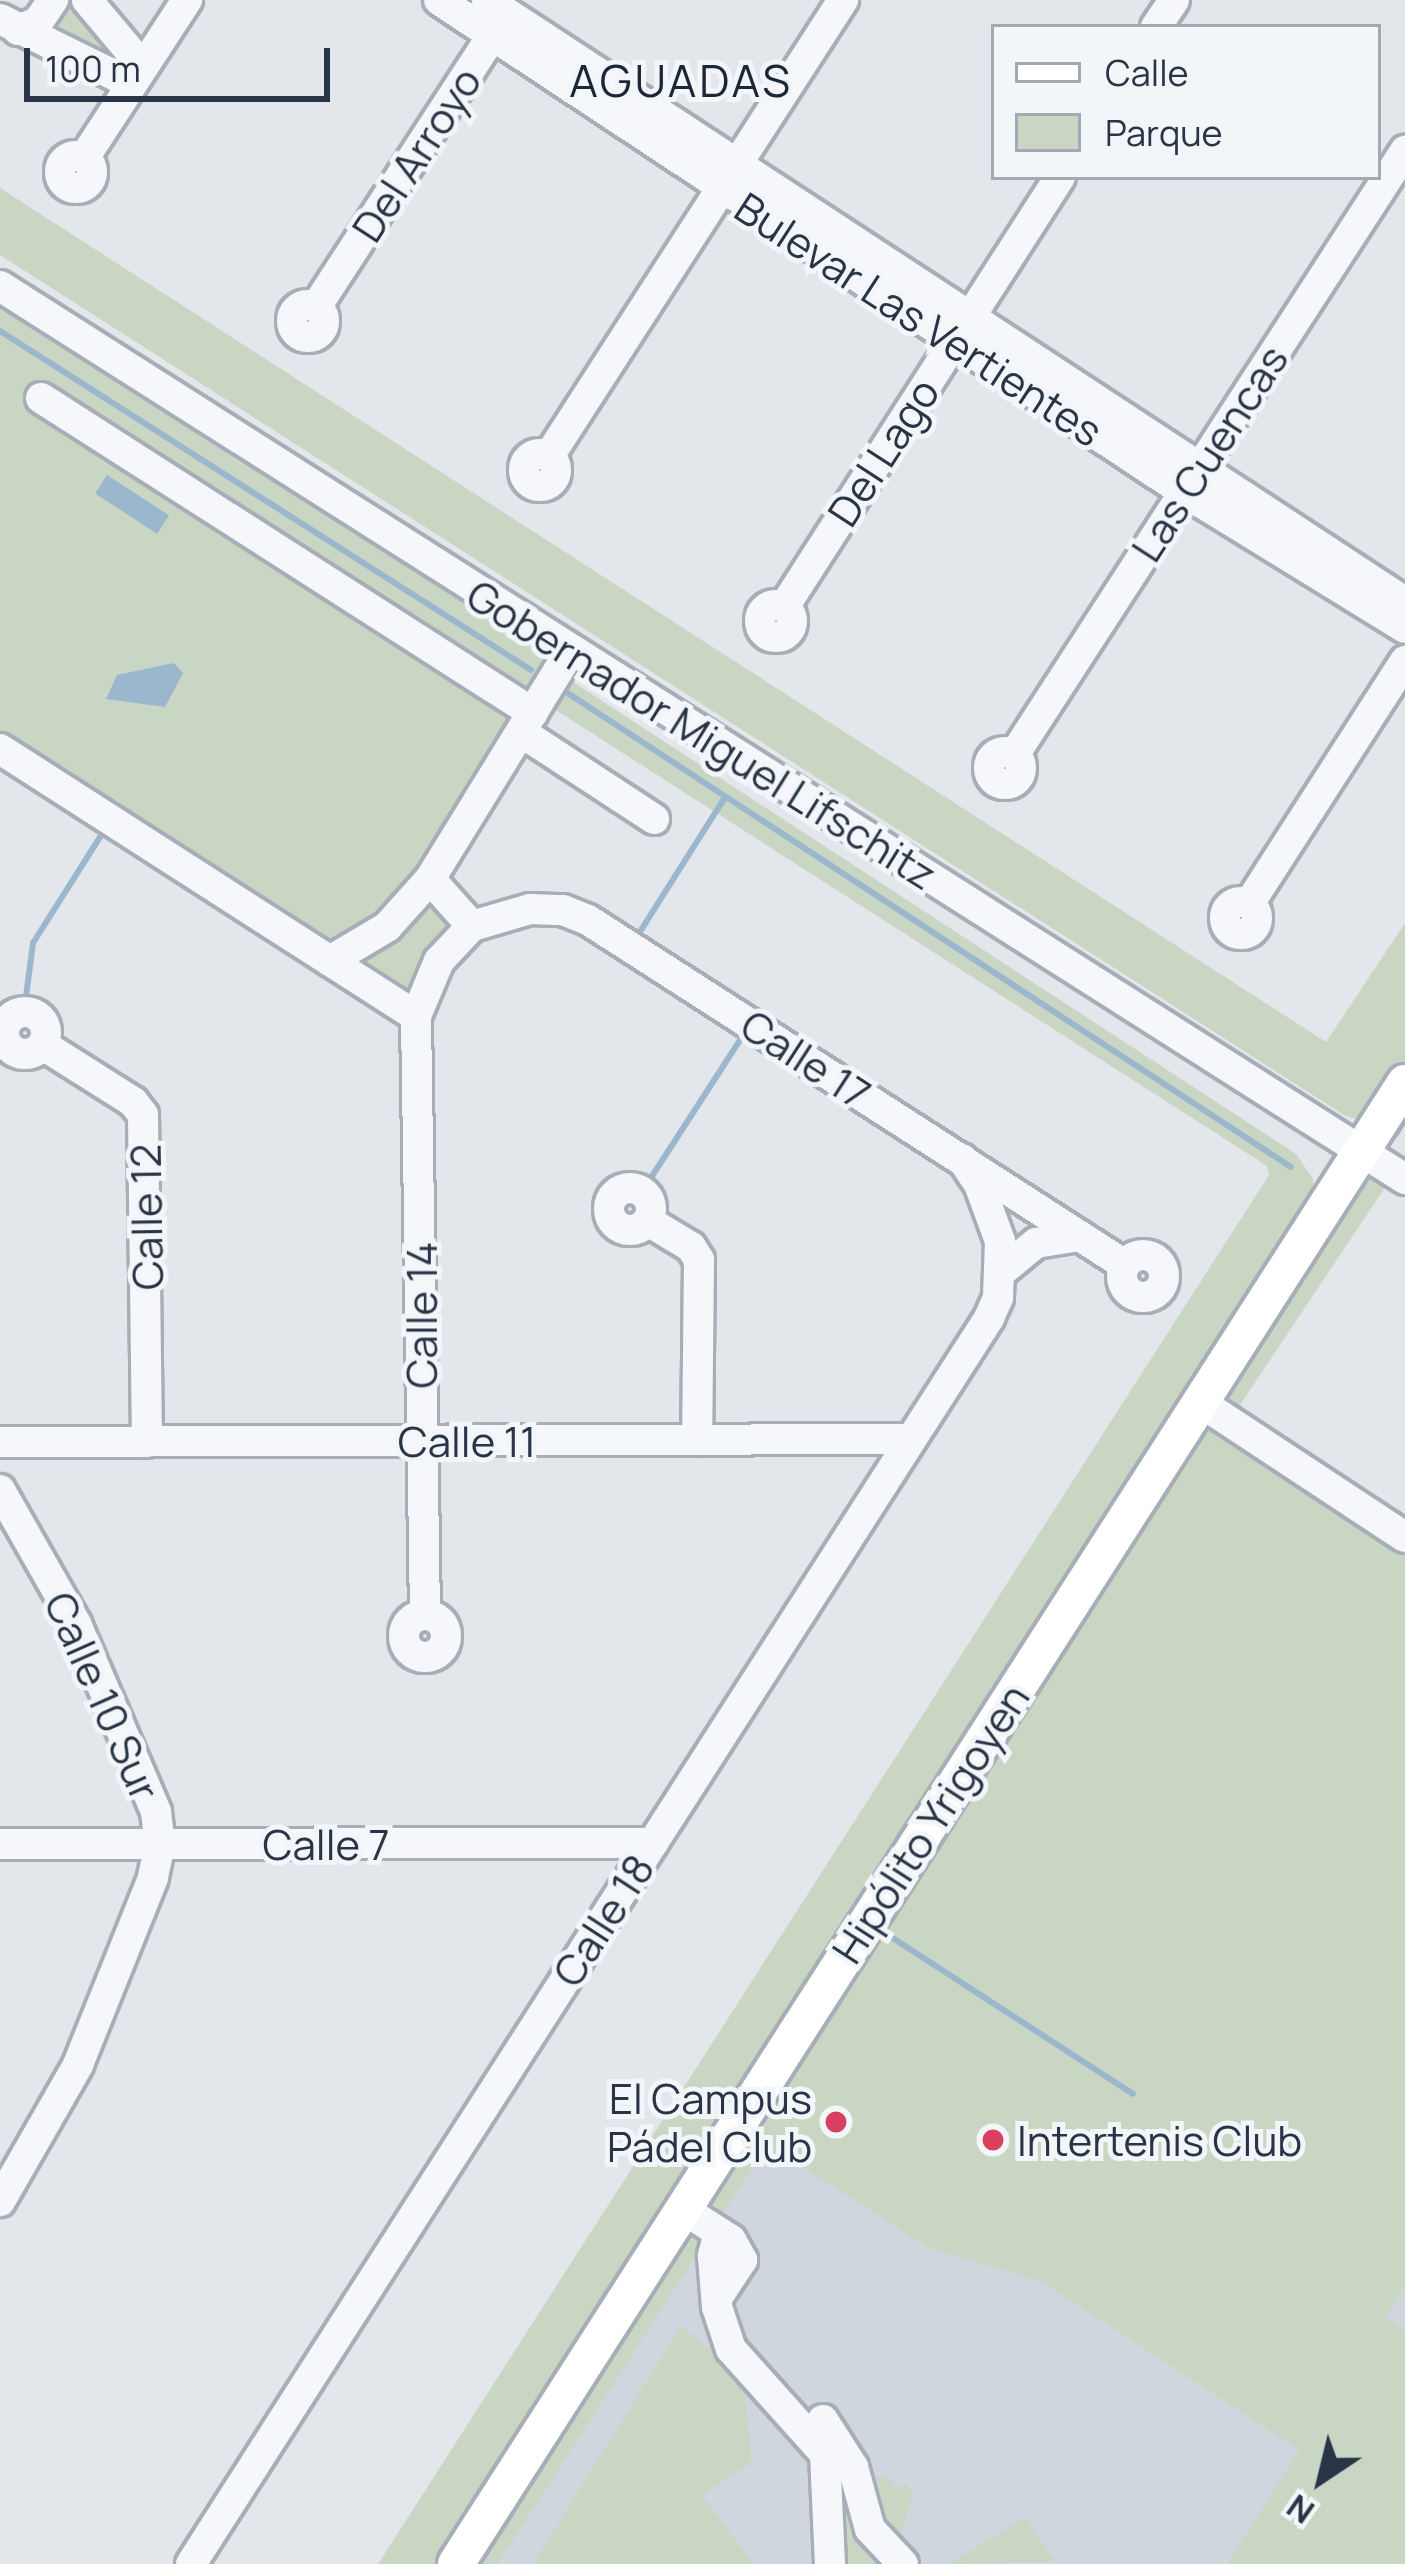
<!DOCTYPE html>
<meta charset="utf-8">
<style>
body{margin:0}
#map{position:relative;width:1405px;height:2564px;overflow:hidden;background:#e3e7ec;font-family:Manrope,sans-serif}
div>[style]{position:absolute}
.built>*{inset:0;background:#d0d6de}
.green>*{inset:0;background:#c9d6c3}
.water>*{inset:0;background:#9bb7ce;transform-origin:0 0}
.stream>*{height:6px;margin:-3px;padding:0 3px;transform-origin:3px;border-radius:3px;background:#9bb7ce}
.roads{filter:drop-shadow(3px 0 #a7aeb7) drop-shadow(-3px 0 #a7aeb7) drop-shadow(0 3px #a7aeb7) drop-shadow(0 -3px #a7aeb7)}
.minor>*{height:30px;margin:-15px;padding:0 15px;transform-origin:15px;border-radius:15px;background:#f6f7fa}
.minor>.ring{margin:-15px;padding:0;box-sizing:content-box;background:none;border:30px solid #f6f7fa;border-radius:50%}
.major>*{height:36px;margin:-18px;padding:0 18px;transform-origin:18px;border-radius:18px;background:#fff}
.dots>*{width:33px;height:33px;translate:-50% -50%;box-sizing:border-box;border:6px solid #f3f6f9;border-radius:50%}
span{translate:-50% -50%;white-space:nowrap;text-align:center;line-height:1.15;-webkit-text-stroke:10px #f3f6f9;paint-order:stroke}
.street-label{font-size:42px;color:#293546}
.poi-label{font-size:42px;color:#293546}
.right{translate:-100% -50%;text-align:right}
.left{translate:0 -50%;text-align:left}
.neighbourhood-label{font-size:45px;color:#1b2637;letter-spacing:3px}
.legend{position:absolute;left:991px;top:24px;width:390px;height:156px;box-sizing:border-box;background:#f3f6f9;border:3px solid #a2a9b1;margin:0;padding:15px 21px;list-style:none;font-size:36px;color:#293546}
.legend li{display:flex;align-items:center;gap:24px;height:60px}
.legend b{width:60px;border:3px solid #a2a9b1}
.north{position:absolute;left:1261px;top:2420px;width:120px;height:120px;-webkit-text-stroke:9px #f3f6f9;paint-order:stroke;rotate:215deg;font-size:33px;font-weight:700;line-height:48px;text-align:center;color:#293546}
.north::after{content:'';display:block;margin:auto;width:42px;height:54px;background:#293546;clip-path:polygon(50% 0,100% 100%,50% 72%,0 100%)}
.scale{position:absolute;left:24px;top:48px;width:306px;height:54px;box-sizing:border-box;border:6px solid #293546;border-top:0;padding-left:15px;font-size:36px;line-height:42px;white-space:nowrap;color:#293546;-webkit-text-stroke:9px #f3f6f9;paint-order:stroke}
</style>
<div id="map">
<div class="built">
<div style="clip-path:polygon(893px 1945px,1405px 2283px,1405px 2330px,1385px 2318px,1227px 2564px,498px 2564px)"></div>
</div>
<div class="green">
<div style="clip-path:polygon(68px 2px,109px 53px,94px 59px,47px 29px)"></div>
<div style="clip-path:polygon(0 188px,1326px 1042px,1405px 923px,1405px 1065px,1372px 1117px,1362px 1121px,1344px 1115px,0 255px)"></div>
<div style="clip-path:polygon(0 299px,535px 642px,550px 664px,430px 879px,330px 961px,0 749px)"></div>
<div style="clip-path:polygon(567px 678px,1296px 1154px,1313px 1179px,1314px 1197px,443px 2564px,378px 2564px,1269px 1175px,1267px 1166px,548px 705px)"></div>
<div style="clip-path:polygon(419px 907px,442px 907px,455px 924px,411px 994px,401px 995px,363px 967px,362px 959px)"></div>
<div style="clip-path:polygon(1373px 1172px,1390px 1180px,1234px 1414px,1224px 1397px,1363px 1175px)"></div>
<div style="clip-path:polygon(1206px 1421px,1405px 1552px,1405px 2286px,1386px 2317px,1405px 2330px,1405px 2564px,1227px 2564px,1299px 2450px,1041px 2281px,929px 2248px,768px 2145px,723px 2213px,706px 2199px)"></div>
<div style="clip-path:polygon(686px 2233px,703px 2245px,498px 2564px,469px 2564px)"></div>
<div style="clip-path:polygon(681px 2326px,743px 2377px,752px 2463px,702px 2495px,753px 2564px,533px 2564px)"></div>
<div style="clip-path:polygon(878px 2476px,889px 2477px,896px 2489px,906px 2483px,913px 2494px,901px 2536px,883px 2526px,868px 2486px)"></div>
<div style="clip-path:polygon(838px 2501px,847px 2505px,888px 2564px,840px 2564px)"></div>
<div style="clip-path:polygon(1026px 2517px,1054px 2561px,949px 2564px)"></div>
</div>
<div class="water">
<div style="left:107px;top:475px;width:74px;height:22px;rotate:33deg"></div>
<div style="clip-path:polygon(174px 663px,183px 673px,165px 707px,106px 699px,117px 675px)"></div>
</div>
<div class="stream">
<div style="left:0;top:331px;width:630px;rotate:32.55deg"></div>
<div style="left:569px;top:694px;width:863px;rotate:33.23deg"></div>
<div style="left:636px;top:938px;width:167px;rotate:-57.7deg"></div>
<div style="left:25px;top:1004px;width:62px;rotate:-82.5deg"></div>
<div style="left:33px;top:943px;width:138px;rotate:-57.7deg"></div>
<div style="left:1396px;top:1134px;width:17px;rotate:-59deg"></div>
<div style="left:645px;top:1187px;width:182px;rotate:-57.1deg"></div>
<div style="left:1235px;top:1383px;width:228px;rotate:-57.4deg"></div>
<div style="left:882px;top:1931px;width:299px;rotate:33deg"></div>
<div style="left:716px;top:2192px;width:56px;rotate:-57.4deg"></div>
<div style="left:479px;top:2564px;width:356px;rotate:-57.6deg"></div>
</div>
<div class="roads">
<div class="minor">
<div style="left:87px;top:0;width:87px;rotate:50.1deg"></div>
<div style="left:439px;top:0;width:893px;rotate:33.44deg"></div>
<div style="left:1184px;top:492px;width:259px;rotate:31.6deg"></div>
<div style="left:487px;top:0;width:1098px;rotate:33.26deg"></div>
<div style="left:0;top:19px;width:147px;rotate:26.2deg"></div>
<div style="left:1156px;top:27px;width:32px;rotate:-56deg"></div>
<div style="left:18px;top:30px;width:22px;rotate:-22deg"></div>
<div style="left:38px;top:22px;width:27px;rotate:-56deg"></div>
<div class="ring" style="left:60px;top:156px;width:2px;height:2px"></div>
<div style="left:84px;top:158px;width:189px;rotate:-56.9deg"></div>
<div style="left:0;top:286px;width:1665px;rotate:32.44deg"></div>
<div class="ring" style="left:292px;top:305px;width:2px;height:2px"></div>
<div style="left:316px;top:307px;width:336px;rotate:-57deg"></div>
<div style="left:41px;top:398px;width:584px;rotate:32.63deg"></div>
<div class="ring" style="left:524px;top:454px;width:2px;height:2px"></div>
<div style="left:549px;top:456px;width:543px;rotate:-57.19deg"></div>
<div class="ring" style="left:760px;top:605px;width:2px;height:2px"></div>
<div style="left:784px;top:607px;width:511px;rotate:-57.31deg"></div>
<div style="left:521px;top:732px;width:159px;rotate:33.2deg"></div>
<div style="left:0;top:749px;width:494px;rotate:32.7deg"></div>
<div class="ring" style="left:989px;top:752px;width:2px;height:2px"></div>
<div style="left:1014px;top:755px;width:720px;rotate:-57.08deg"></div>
<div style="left:430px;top:879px;width:63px;rotate:48.2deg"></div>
<div class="ring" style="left:1225px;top:902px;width:2px;height:2px"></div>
<div style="left:1249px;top:904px;width:289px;rotate:-57.3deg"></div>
<div style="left:330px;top:961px;width:66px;rotate:-30.8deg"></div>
<div style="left:387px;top:927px;width:64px;rotate:-48.1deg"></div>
<div style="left:430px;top:879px;width:269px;rotate:-58.4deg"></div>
<div class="ring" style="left:4px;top:1012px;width:12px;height:12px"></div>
<div style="left:43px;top:1045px;width:107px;rotate:32.3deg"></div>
<div style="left:133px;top:1102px;width:16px;rotate:52deg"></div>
<div style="left:143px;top:1115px;width:327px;rotate:89.3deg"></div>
<div class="ring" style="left:609px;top:1188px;width:12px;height:12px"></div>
<div style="left:648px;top:1221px;width:50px;rotate:31.2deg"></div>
<div style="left:691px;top:1247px;width:15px;rotate:58deg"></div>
<div style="left:699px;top:1260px;width:180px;rotate:90.6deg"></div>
<div class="ring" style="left:1122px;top:1255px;width:12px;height:12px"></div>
<div style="left:1002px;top:1271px;width:44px;rotate:-39.5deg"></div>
<div style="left:1036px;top:1243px;width:44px;rotate:-9.2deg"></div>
<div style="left:1200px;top:1402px;width:245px;rotate:33.4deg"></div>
<div style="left:0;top:1442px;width:911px;rotate:-0.19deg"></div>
<div style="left:0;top:1490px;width:154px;rotate:60.4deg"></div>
<div style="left:76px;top:1624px;width:204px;rotate:66.9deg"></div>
<div style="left:156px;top:1812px;width:32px;rotate:83deg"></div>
<div style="left:160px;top:1844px;width:35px;rotate:102deg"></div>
<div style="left:153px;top:1878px;width:201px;rotate:111.9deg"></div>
<div style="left:78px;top:2065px;width:157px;rotate:119.8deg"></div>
<div class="ring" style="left:404px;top:1615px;width:12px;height:12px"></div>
<div style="left:425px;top:1615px;width:599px;rotate:-90.86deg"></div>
<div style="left:416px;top:1016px;width:60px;rotate:-67.3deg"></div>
<div style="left:439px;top:961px;width:48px;rotate:-46.7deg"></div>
<div style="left:472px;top:926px;width:60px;rotate:-16.3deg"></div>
<div style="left:530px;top:909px;width:33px;rotate:2deg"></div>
<div style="left:563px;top:910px;width:27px;rotate:22deg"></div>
<div style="left:588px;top:920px;width:638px;rotate:32.72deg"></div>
<div style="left:0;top:1844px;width:653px;rotate:-0.09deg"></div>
<div style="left:683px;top:2209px;width:57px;rotate:32.9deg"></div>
<div style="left:731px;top:2240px;width:23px;rotate:61deg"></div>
<div style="left:742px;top:2260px;width:42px;rotate:123.3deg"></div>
<div style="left:719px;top:2233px;width:24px;rotate:105deg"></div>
<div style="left:713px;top:2256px;width:51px;rotate:85.5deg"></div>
<div style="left:717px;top:2307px;width:44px;rotate:71.6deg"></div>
<div style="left:731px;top:2349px;width:141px;rotate:48.2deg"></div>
<div style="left:825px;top:2454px;width:110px;rotate:87.4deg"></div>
<div style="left:823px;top:2420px;width:56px;rotate:57.4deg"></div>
<div style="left:853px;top:2467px;width:64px;rotate:74.7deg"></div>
<div style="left:870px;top:2529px;width:48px;rotate:46.7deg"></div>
<div style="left:191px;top:2564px;width:1480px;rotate:-57.36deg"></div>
<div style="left:989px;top:1318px;width:22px;rotate:-66deg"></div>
<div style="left:998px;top:1298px;width:57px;rotate:-88deg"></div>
<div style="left:1000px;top:1241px;width:61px;rotate:-110.2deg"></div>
<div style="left:979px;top:1184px;width:30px;rotate:-124deg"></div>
</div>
<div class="major">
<div style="left:456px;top:2564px;width:1759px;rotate:-57.35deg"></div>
</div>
</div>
<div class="dots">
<div style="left:836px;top:2122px;background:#d93f5e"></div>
<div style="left:993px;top:2140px;background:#d93f5e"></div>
</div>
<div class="street-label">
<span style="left:416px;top:154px;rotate:-57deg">Del Arroyo</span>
<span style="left:919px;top:319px;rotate:33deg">Bulevar Las Vertientes</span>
<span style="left:883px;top:452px;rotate:-57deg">Del Lago</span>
<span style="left:1209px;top:453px;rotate:-57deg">Las Cuencas</span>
<span style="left:702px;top:734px;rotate:32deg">Gobernador Miguel Lifschitz</span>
<span style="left:806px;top:1059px;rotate:33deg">Calle 17</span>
<span style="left:146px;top:1217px;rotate:-91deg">Calle 12</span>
<span style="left:421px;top:1315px;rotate:-90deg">Calle 14</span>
<span style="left:467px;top:1441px">Calle 11</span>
<span style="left:103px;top:1696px;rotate:66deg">Calle 10 Sur</span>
<span style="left:930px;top:1823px;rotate:-57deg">Hipólito Yrigoyen</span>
<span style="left:326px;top:1844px">Calle 7</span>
<span style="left:603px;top:1920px;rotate:-57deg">Calle 18</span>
</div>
<div class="poi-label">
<span class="right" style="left:812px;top:2122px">El Campus<br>Pádel Club</span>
<span class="left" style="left:1017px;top:2140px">Intertenis Club</span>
</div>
<div class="neighbourhood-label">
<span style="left:681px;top:81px">AGUADAS</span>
</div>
<ul class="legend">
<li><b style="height:15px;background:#fff"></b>Calle</li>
<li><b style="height:33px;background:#c9d6c3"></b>Parque</li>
</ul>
<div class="north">N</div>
<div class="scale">100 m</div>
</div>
